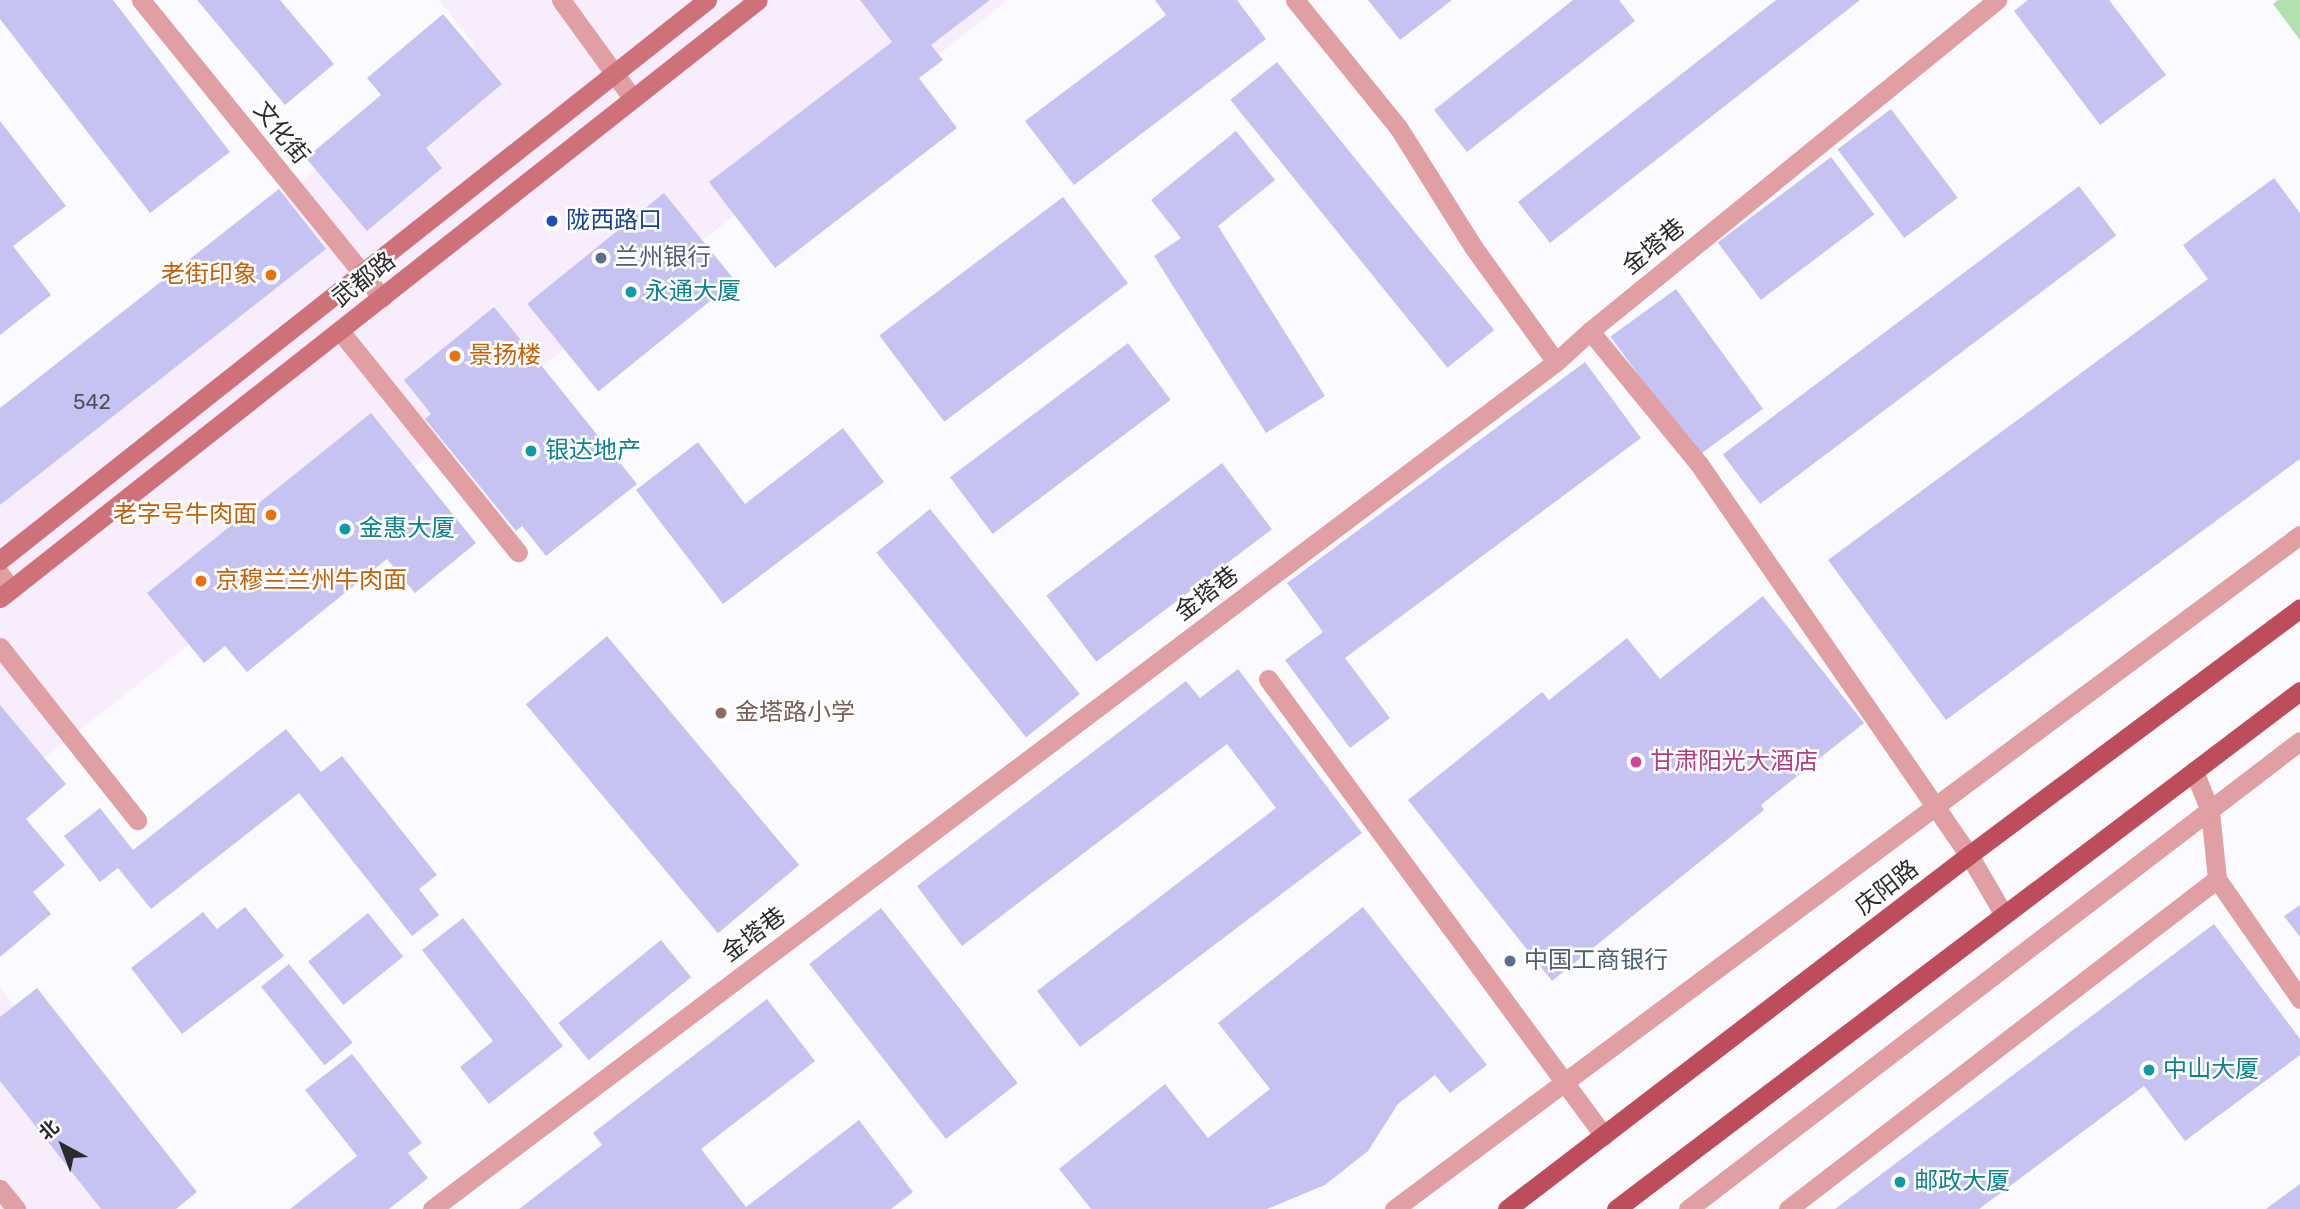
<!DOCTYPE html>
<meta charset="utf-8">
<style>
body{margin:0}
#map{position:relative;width:2300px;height:1209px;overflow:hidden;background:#fbfbff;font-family:Rubik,"Noto Sans SC",sans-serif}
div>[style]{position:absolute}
.commercial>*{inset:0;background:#f8edfd}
.green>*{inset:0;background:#b2e0b1}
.building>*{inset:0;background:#c6c3f3;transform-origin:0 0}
.service>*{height:19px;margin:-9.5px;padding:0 9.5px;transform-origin:9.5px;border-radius:9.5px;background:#e0a0a3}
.minor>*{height:19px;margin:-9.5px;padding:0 9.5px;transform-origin:9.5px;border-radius:9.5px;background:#e0a0a3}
.tertiary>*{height:19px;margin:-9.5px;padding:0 9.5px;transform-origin:9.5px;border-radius:9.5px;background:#e0a0a3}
.secondary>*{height:19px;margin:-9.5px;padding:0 9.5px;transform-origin:9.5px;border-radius:9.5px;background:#ce7179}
.primary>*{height:19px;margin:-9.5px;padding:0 9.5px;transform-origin:9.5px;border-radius:9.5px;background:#be4d5b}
.dots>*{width:19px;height:19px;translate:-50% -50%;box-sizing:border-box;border:4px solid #fff;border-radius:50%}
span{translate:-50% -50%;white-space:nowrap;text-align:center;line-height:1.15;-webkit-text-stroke:5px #fff;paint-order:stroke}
.number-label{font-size:21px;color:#52515e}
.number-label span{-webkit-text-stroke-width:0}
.street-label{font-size:24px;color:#2b2b2d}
.transit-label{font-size:24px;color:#164399}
.left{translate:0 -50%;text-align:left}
.service-label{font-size:24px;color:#4e5e75}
.food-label{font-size:24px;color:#c56008}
.right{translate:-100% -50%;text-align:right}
.culture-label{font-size:24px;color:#0d838f}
.education-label{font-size:24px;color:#785e54}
.hotel-label{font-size:24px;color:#b23c85}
.north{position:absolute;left:28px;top:1111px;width:70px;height:70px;-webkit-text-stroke:5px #fff;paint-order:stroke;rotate:319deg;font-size:19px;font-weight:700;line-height:28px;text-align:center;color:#2b2b2d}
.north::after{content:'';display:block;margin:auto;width:24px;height:32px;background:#2b2b2d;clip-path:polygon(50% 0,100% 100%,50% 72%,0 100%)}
</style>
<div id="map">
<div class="commercial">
<div style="clip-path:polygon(439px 0,1008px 0,0 793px,0 418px,474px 45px)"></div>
<div style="clip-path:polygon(0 987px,175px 1209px,0 1209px)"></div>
</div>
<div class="green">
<div style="clip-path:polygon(2278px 0,2300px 0,2300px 40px,2273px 4px)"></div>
</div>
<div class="building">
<div style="clip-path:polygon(0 0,113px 0,230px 152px,150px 213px,0 19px)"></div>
<div style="clip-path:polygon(197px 0,280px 0,334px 64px,285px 105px)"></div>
<div style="clip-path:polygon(860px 0,990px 0,931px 45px,943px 60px,919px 78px,957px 128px,775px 268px,709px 182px,892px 42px)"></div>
<div style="clip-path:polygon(1155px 0,1237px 0,1266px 39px,1074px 185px,1025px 121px,1166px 15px)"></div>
<div style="clip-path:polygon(1368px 0,1452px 0,1400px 40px)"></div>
<div style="clip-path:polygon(1573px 0,1619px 0,1635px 21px,1467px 152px,1434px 110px)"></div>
<div style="clip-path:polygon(1776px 0,1860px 0,1550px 243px,1518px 202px)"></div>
<div style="clip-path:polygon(2028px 0,2109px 0,2166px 75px,2100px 125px,2014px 11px)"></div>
<div style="clip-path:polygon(443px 14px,502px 84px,426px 148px,442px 168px,367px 231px,306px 158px,381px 95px,367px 78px)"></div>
<div style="left:1277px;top:62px;width:345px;height:60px;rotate:51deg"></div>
<div style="left:1891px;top:109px;width:111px;height:67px;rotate:53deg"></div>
<div style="clip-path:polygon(0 121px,66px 206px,13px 246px,51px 295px,0 335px)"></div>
<div style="clip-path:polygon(1236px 131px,1275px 180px,1218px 226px,1325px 396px,1266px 433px,1154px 256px,1181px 238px,1151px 200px)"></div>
<div style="left:1831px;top:157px;width:72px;height:142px;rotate:53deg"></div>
<div style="clip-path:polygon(2274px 178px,2300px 213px,2300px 459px,1946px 720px,1828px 560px,2208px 279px,2183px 245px)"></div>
<div style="left:2079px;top:186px;width:62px;height:446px;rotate:53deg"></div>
<div style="clip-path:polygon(279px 189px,326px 249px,0 505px,0 408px)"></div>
<div style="left:664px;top:193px;width:113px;height:176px;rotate:51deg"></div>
<div style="left:1063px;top:197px;width:108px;height:230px;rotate:53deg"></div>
<div style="left:1676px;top:289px;width:148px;height:81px;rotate:54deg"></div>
<div style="clip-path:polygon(494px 307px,637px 484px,546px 556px,522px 526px,516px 531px,425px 419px,431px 414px,404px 380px)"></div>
<div style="left:1128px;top:343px;width:71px;height:223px;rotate:53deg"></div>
<div style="clip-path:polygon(1585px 362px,1641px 438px,1345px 658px,1390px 718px,1350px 748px,1285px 660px,1323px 632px,1287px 583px)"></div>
<div style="clip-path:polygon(371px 413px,476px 543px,415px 593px,387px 559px,247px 672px,225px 646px,204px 663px,147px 593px)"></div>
<div style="clip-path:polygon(843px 428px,884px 482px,723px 604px,636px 490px,698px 442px,745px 504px)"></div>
<div style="left:1222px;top:463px;width:83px;height:220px;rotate:53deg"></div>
<div style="left:930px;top:509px;width:238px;height:69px;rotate:51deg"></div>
<div style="clip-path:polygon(1763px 596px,1864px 723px,1761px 805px,1764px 810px,1552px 981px,1408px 800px,1542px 692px,1549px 700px,1627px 638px,1660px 679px)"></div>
<div style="left:607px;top:636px;width:299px;height:106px;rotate:50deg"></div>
<div style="clip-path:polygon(1238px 669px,1362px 833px,1080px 1047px,1037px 991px,1276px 808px,1227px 744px,962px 946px,917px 886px,1186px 681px,1200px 698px)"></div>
<div style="clip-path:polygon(0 705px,66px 784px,26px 819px,65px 865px,33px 892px,51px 914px,0 957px)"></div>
<div style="clip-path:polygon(286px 729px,321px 772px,342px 756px,437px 875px,419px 889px,439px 915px,412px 936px,299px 793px,151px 909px,118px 868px,100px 882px,64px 836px,100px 808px,133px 850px)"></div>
<div style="clip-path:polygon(2300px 905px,2300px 937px,2284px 916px)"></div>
<div style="clip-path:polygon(245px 907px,284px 956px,182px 1034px,131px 968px,203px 912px,217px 929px)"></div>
<div style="clip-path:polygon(1363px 907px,1487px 1065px,1450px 1093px,1435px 1075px,1398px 1104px,1368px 1151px,1325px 1185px,1267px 1209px,1091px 1209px,1059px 1169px,1165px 1084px,1208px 1138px,1270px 1089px,1218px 1023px)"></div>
<div style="left:881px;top:908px;width:222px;height:91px;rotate:52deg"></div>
<div style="left:368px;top:913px;width:56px;height:77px;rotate:51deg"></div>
<div style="clip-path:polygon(463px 918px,563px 1046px,489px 1104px,460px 1067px,493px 1041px,422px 950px)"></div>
<div style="clip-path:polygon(2214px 924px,2300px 1039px,2300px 1055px,2185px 1141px,2144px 1086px,1979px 1209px,1835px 1209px)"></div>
<div style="left:661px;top:940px;width:48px;height:132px;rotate:51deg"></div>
<div style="left:289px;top:964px;width:101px;height:36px;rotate:51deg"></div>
<div style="clip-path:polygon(37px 988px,197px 1192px,176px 1209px,101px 1209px,0 1081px,0 1017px)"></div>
<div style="clip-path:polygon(767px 999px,815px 1061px,701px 1149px,746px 1207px,859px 1120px,913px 1192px,891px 1209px,519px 1209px,602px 1145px,593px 1133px)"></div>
<div style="clip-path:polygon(352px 1054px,422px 1143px,408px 1153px,428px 1178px,389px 1209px,290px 1209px,357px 1156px,305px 1090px)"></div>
<div style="clip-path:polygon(2300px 1184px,2300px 1209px,2266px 1209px)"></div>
</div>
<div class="service">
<div style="left:141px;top:0;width:383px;rotate:51deg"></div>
<div style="left:1295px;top:0;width:164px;rotate:51deg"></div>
<div style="left:1398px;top:127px;width:143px;rotate:57.9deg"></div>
<div style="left:1474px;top:248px;width:140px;rotate:54.3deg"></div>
<div style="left:340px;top:331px;width:284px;rotate:51.2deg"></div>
<div style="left:1590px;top:331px;width:172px;rotate:50.7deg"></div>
<div style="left:1699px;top:464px;width:475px;rotate:55.4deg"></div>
<div style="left:1969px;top:855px;width:69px;rotate:59.7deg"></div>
<div style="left:0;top:574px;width:19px;rotate:54deg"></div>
<div style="left:0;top:647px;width:221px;rotate:51.6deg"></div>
<div style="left:1268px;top:679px;width:567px;rotate:53.68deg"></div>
<div style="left:1788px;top:1209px;width:541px;rotate:-37.57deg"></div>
<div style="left:2217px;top:879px;width:68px;rotate:-95.9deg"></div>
<div style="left:2210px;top:811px;width:43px;rotate:-111.8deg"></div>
</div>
<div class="minor">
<div style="left:561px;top:0;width:122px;rotate:54deg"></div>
<div style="left:2217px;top:879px;width:146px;rotate:55.3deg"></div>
<div style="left:432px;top:1209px;width:1407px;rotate:-37deg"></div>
<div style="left:1556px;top:362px;width:46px;rotate:-42.4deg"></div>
<div style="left:1590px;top:331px;width:525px;rotate:-39.12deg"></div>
<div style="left:1394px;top:1209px;width:1129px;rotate:-36.65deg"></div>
<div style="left:1688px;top:1209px;width:770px;rotate:-37.41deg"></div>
</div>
<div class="tertiary">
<div style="left:0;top:1189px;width:26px;rotate:51deg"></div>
</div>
<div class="secondary">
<div style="left:0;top:560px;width:902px;rotate:-38.38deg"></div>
<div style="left:0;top:598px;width:965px;rotate:-38.27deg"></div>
</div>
<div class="primary">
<div style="left:1507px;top:1209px;width:582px;rotate:-37.46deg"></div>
<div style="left:1969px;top:855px;width:413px;rotate:-36.7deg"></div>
<div style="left:1616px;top:1209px;width:858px;rotate:-37.14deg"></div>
</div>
<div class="dots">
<div style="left:552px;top:221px;background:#1a4fb4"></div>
<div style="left:601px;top:258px;background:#5c6f8a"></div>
<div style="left:271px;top:275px;background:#e8710a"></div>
<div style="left:631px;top:292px;background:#0f9aa8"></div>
<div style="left:455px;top:356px;background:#e8710a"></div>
<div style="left:531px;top:451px;background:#0f9aa8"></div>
<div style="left:271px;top:515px;background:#e8710a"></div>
<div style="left:345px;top:529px;background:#0f9aa8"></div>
<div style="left:201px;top:581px;background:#e8710a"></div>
<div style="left:721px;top:713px;background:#8d6e63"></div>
<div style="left:1636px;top:762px;background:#d1479c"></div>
<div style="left:1510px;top:961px;background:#5c6f8a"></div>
<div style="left:2149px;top:1070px;background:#0f9aa8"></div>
<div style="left:1900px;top:1182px;background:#0f9aa8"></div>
</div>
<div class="number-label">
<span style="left:92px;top:402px">542</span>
</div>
<div class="street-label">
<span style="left:281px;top:133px;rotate:51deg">文化街</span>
<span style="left:1654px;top:247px;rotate:-39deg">金塔巷</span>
<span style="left:364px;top:280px;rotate:-38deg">武都路</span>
<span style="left:1207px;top:594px;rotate:-37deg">金塔巷</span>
<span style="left:1887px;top:888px;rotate:-38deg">庆阳路</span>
<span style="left:754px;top:935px;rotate:-37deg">金塔巷</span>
</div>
<div class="transit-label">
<span class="left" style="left:566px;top:221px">陇西路口</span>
</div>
<div class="service-label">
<span class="left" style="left:615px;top:258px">兰州银行</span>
<span class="left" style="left:1524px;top:961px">中国工商银行</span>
</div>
<div class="food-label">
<span class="right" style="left:257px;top:275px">老街印象</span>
<span class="left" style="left:469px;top:356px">景扬楼</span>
<span class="right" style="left:257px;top:515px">老字号牛肉面</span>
<span class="left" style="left:215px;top:581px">京穆兰兰州牛肉面</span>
</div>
<div class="culture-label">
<span class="left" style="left:645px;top:292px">永通大厦</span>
<span class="left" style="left:545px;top:451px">银达地产</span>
<span class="left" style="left:359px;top:529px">金惠大厦</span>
<span class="left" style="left:2163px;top:1070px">中山大厦</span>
<span class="left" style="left:1914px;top:1182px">邮政大厦</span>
</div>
<div class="education-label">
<span class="left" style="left:735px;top:713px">金塔路小学</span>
</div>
<div class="hotel-label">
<span class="left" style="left:1650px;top:762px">甘肃阳光大酒店</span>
</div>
<div class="north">北</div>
</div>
